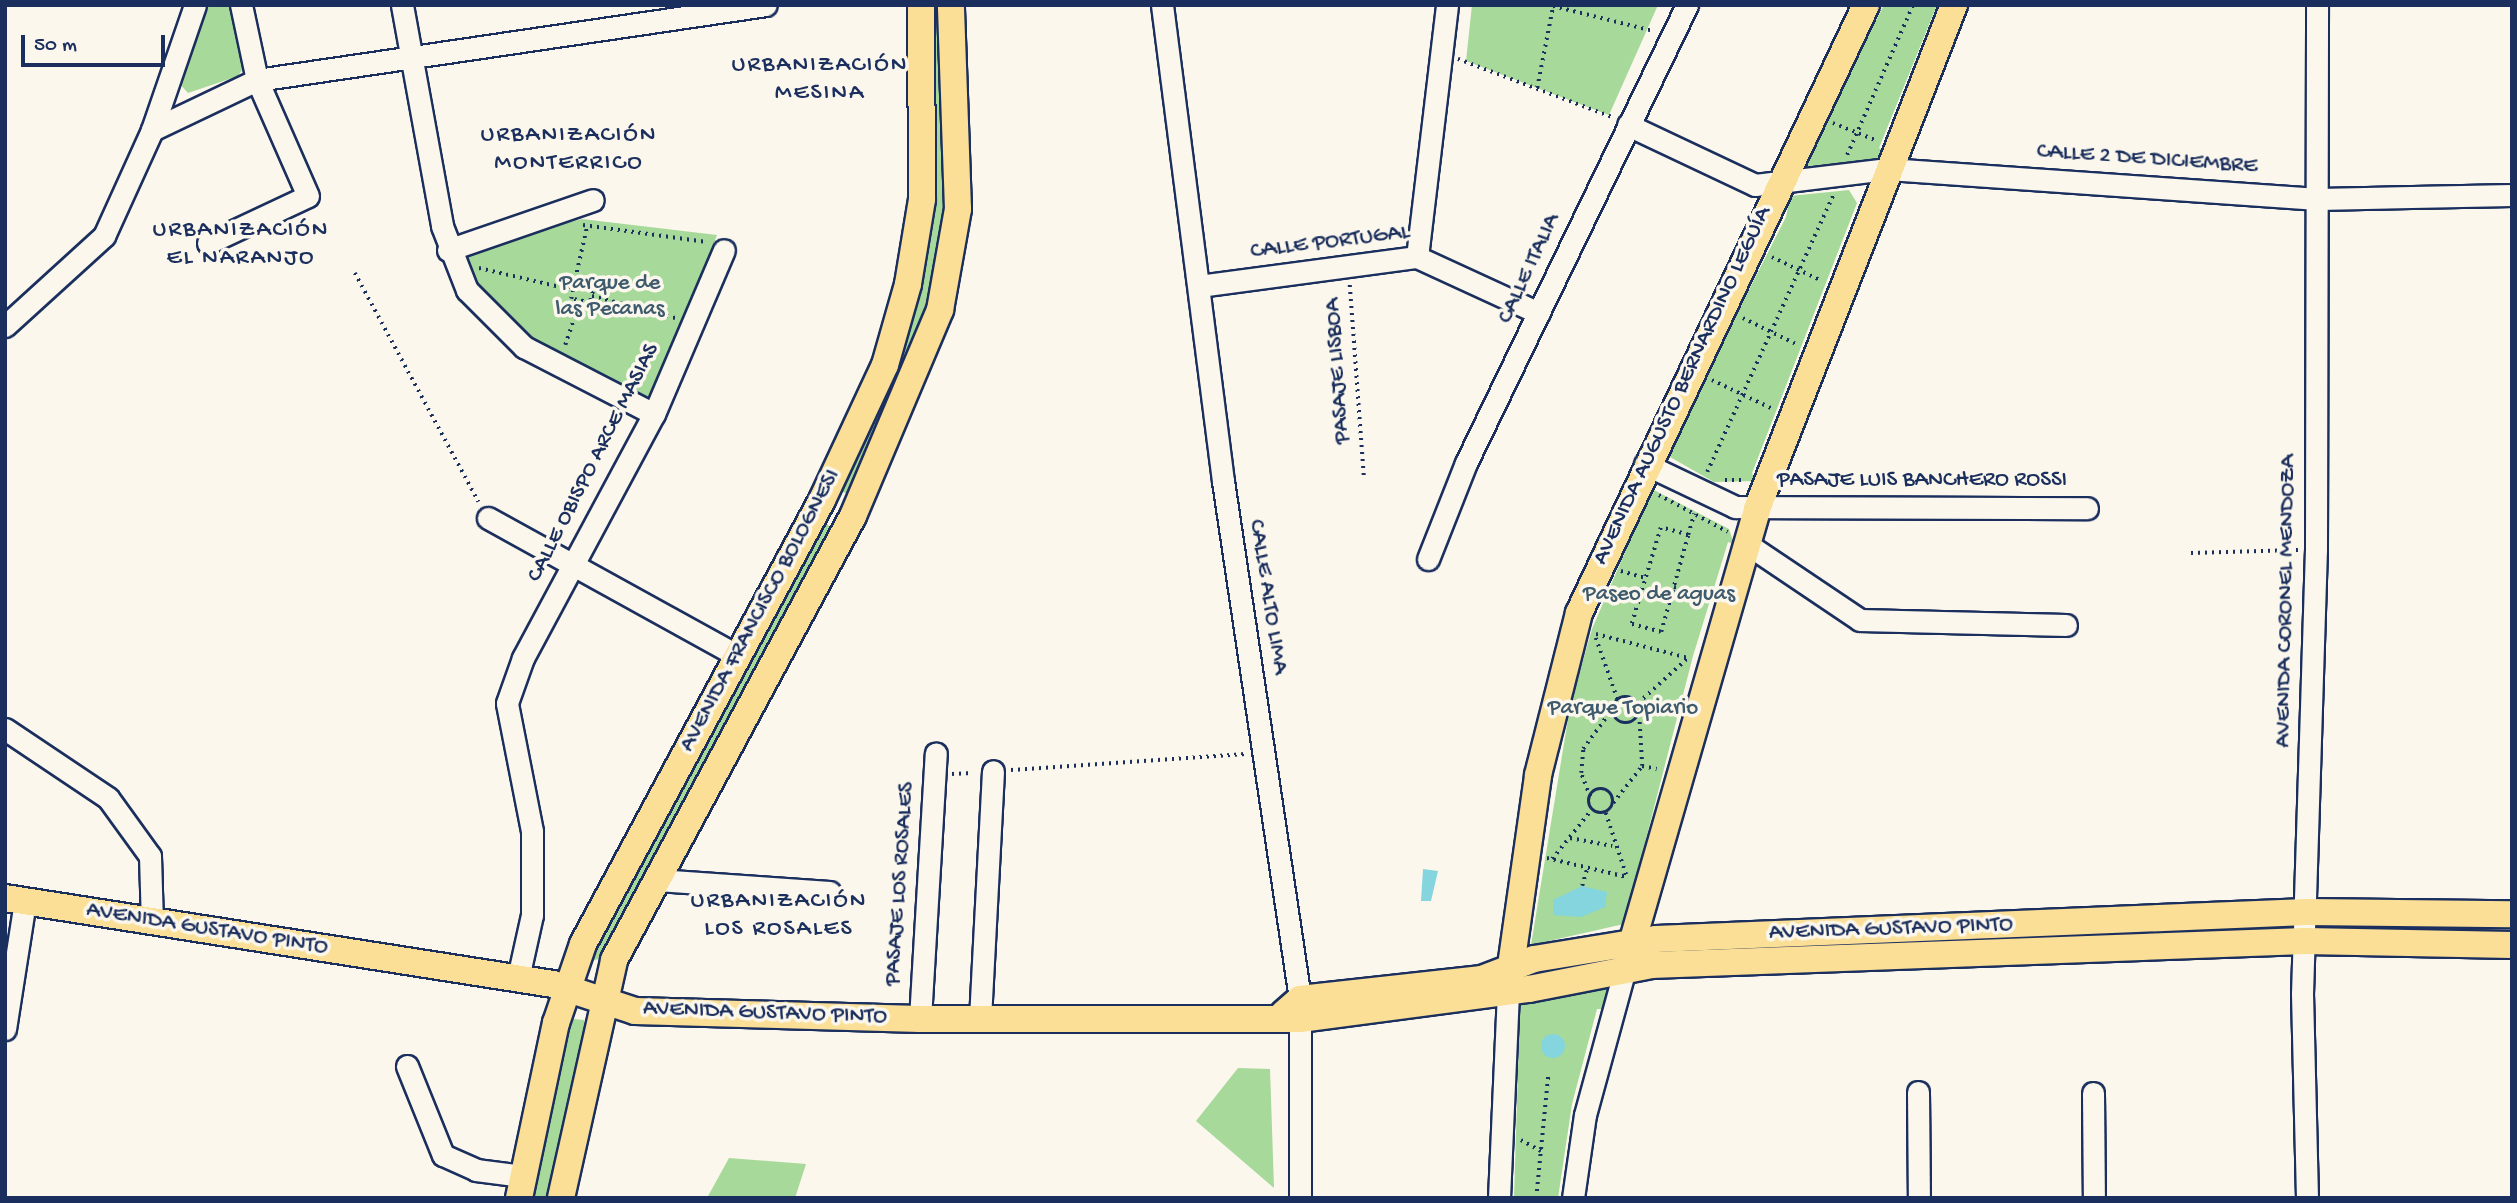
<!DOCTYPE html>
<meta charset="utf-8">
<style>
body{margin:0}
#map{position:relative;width:2517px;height:1203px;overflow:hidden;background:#fbf7ec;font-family:"Gochi Hand",sans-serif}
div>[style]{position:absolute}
.green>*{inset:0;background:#a6d99a}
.water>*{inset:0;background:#84d5dd}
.round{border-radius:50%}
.path>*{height:3.5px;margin-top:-1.75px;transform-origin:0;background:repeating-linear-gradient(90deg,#1b2f5e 0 2px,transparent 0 7px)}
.path>.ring{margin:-1.75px;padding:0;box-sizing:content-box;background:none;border:3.5px solid #1b2f5e;border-radius:50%}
.roads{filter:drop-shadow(2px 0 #1b2f5e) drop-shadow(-2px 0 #1b2f5e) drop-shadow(0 2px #1b2f5e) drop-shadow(0 -2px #1b2f5e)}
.minor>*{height:21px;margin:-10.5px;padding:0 10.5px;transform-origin:10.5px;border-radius:10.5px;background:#fbf7ec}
.major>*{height:26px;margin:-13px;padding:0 13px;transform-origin:13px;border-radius:13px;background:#fbdf96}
span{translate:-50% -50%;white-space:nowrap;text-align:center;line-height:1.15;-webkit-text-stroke:7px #fbf7ec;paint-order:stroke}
.street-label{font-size:23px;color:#1b2f5e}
.park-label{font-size:23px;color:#3e5a6d}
.neighbourhood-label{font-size:24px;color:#1b2f5e;letter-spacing:2px}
.frame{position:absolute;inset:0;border:7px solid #1b2f5e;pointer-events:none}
.scale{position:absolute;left:21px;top:35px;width:144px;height:32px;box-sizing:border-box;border:4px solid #1b2f5e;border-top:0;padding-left:9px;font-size:21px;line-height:24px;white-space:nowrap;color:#1b2f5e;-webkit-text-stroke:5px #fbf7ec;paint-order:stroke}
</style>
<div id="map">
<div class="green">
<div style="clip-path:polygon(209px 5px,231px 5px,244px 67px,238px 76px,188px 93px,179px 83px)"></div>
<div style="clip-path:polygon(931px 5px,943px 5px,952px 194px,944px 270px,847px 494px,840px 490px,902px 329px)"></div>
<div style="clip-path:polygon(1472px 5px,1658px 5px,1609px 115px,1466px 61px)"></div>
<div style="clip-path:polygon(1884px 5px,1937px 5px,1879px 148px,1884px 151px,1876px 159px,1808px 166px,1805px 159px)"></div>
<div style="clip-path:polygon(1849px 190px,1857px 203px,1752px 473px,1755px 481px,1714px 482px,1670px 457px,1670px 445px,1786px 217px,1790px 196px)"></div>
<div style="clip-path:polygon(582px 219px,717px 235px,653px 396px,642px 398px,513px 331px,488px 311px,463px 257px,475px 246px)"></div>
<div style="clip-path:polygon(1652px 489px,1729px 529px,1734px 544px,1728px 542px,1693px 656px,1624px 924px,1531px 945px,1570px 707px,1592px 629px)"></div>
<div style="clip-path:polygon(824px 520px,834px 532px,607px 956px,592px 961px,592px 950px)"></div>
<div style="clip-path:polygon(1606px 987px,1610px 989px,1604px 1009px,1597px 1009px,1572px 1104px,1558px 1198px,1514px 1198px,1520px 1005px)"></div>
<div style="clip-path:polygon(574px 1019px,584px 1020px,587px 1033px,551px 1198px,530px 1198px,565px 1027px)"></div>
<div style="clip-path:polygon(1238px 1068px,1270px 1069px,1274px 1188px,1196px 1121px)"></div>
<div style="clip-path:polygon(729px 1158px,806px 1164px,795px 1198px,707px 1198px)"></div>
</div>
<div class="water">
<div style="clip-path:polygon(1423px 869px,1438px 871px,1431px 901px,1421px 901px)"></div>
<div style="clip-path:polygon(1582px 886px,1607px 892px,1605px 907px,1581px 917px,1553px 915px,1553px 900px)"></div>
<div class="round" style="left:1541px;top:1034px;width:24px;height:24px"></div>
</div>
<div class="path">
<div style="left:1458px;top:59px;width:165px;rotate:20.6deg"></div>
<div style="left:1537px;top:88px;width:84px;rotate:-79deg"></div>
<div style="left:1553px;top:6px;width:103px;rotate:14deg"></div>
<div style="left:1833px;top:123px;width:48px;rotate:21.8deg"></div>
<div style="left:1847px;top:155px;width:164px;rotate:-66.3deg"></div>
<div style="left:583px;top:225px;width:125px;rotate:7.8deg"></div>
<div style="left:1772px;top:257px;width:55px;rotate:25.6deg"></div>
<div style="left:479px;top:268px;width:97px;rotate:13.2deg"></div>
<div style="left:355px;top:273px;width:260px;rotate:61.6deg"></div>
<div style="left:575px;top:279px;width:21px;rotate:17deg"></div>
<div style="left:595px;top:285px;width:19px;rotate:106deg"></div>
<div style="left:590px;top:303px;width:19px;rotate:-168deg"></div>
<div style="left:571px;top:299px;width:9px;rotate:-77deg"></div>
<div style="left:573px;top:290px;width:11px;rotate:-80deg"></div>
<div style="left:575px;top:279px;width:54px;rotate:-77.2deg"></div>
<div style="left:1350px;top:285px;width:191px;rotate:85.8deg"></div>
<div style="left:592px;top:296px;width:86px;rotate:14.8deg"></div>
<div style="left:1743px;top:318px;width:61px;rotate:26.1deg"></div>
<div style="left:565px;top:345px;width:46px;rotate:-71.2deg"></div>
<div style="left:1712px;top:380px;width:68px;rotate:25.4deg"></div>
<div style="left:1707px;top:472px;width:304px;rotate:-65.5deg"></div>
<div style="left:1725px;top:480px;width:21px"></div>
<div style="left:1659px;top:495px;width:78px;rotate:28.2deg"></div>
<div style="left:1688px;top:535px;width:28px;rotate:-165deg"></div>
<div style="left:1661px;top:528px;width:100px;rotate:106.8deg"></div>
<div style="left:1632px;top:624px;width:30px;rotate:15deg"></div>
<div style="left:1661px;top:632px;width:101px;rotate:-74.4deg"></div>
<div style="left:1688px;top:535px;width:22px;rotate:-74deg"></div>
<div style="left:2191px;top:553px;width:107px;rotate:-1.6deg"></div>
<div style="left:1621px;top:571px;width:26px;rotate:16deg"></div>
<div style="left:1674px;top:587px;width:35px;rotate:16deg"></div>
<div style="left:1596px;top:634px;width:95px;rotate:14.6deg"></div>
<div style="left:1596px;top:638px;width:66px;rotate:70.5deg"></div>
<div class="ring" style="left:1613px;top:697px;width:22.5px;height:22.5px"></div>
<div style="left:1638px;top:703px;width:67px;rotate:-42deg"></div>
<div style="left:1642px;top:766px;width:15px;rotate:11deg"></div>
<div style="left:1011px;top:770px;width:235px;rotate:-3.9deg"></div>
<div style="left:952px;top:774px;width:20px;rotate:-3deg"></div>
<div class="ring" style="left:1589px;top:789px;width:20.5px;height:20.5px"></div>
<div style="left:1590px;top:797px;width:26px;rotate:-111deg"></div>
<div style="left:1581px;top:773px;width:24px;rotate:-85deg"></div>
<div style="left:1583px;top:749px;width:51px;rotate:-53.8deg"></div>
<div style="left:1613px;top:803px;width:47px;rotate:-51.9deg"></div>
<div style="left:1642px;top:766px;width:50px;rotate:-93.4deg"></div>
<div style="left:1606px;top:813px;width:67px;rotate:71.8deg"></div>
<div style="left:1570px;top:838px;width:43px;rotate:10.8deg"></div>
<div style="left:1547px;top:858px;width:82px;rotate:13.4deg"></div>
<div style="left:1552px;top:859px;width:64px;rotate:-51.3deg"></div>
<div style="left:1582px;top:886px;width:19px;rotate:-74deg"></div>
<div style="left:1521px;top:1140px;width:23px;rotate:29deg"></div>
<div style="left:1536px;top:1198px;width:123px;rotate:-84.4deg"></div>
</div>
<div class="roads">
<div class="minor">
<div style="left:402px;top:5px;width:225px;rotate:79.7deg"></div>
<div style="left:442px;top:226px;width:69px;rotate:68.7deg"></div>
<div style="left:467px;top:290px;width:81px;rotate:45deg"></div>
<div style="left:524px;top:347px;width:146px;rotate:27.3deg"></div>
<div style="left:1162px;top:5px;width:480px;rotate:82.7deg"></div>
<div style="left:1223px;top:481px;width:524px;rotate:81.54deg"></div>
<div style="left:1300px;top:999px;width:199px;rotate:90deg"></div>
<div style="left:1628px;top:125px;width:140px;rotate:25.3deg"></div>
<div style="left:1755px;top:185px;width:134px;rotate:-6.9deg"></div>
<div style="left:1888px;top:169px;width:431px;rotate:4deg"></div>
<div style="left:2318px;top:199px;width:194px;rotate:-1.2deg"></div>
<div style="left:152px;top:130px;width:116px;rotate:-25.5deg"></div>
<div style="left:257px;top:80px;width:514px;rotate:-8.38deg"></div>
<div style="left:208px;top:243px;width:110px;rotate:-25.2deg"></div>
<div style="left:308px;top:196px;width:127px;rotate:-113.7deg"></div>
<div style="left:257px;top:80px;width:77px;rotate:-102deg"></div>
<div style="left:448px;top:250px;width:153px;rotate:-19deg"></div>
<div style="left:1417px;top:257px;width:254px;rotate:-83.2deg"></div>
<div style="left:1199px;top:286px;width:220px;rotate:-7.6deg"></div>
<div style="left:1417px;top:257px;width:134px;rotate:24.7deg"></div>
<div style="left:5px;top:326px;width:134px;rotate:-42.3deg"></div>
<div style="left:104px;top:236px;width:116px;rotate:-65.6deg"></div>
<div style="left:152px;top:130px;width:132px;rotate:-71deg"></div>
<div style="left:1645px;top:464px;width:100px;rotate:25.5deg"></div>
<div style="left:1735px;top:507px;width:352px;rotate:0.2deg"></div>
<div style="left:488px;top:518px;width:286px;rotate:28.9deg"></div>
<div style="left:1747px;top:544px;width:136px;rotate:33.9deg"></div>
<div style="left:1860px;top:620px;width:206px;rotate:1.4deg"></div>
<div style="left:1428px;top:559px;width:103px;rotate:-68.4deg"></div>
<div style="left:1466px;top:463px;width:509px;rotate:-64.24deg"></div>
<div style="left:5px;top:729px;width:124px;rotate:33.8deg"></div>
<div style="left:108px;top:798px;width:72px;rotate:54.1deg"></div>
<div style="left:150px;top:856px;width:66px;rotate:88.3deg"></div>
<div style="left:657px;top:880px;width:173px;rotate:4deg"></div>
<div style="left:518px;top:978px;width:65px;rotate:-77.5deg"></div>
<div style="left:532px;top:915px;width:84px;rotate:-90deg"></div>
<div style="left:532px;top:831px;width:130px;rotate:-101.1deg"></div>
<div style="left:507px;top:703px;width:48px;rotate:-70.4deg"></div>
<div style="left:523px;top:658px;width:277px;rotate:-61.8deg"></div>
<div style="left:654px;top:414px;width:178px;rotate:-66.9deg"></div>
<div style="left:920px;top:1019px;width:266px;rotate:-86.6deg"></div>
<div style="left:980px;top:1019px;width:248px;rotate:-87deg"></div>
<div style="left:5px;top:1029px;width:130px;rotate:-81.1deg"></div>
<div style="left:407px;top:1066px;width:96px;rotate:68deg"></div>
<div style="left:443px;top:1155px;width:36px;rotate:24deg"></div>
<div style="left:476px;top:1170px;width:47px;rotate:7.3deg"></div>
<div style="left:1918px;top:1092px;width:106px;rotate:89.5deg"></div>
<div style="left:2093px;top:1093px;width:105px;rotate:89.5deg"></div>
<div style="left:1499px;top:1198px;width:205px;rotate:-87.5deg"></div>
<div style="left:1573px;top:1198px;width:84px;rotate:-81.8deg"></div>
<div style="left:1585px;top:1115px;width:151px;rotate:-74.7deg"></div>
<div style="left:2307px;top:1198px;width:204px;rotate:-91.4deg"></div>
<div style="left:2302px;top:994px;width:444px;rotate:-88.2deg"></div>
<div style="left:2316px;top:550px;width:545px;rotate:-89.89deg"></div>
</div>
<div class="major">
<div style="left:5px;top:898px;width:555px;rotate:8.92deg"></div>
<div style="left:553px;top:984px;width:86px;rotate:18.2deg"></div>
<div style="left:635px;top:1011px;width:285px;rotate:1.6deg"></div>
<div style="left:920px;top:1019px;width:380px"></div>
<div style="left:1300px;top:1019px;width:231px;rotate:-7.5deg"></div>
<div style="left:1529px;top:989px;width:124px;rotate:-11.1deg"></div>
<div style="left:1651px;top:965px;width:654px;rotate:-2.1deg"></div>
<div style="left:2305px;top:941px;width:207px;rotate:1.1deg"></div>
<div style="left:1628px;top:957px;width:466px;rotate:-73.9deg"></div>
<div style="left:1757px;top:509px;width:541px;rotate:-68.65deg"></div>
<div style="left:1509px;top:980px;width:207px;rotate:-81.9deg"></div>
<div style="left:1538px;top:775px;width:167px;rotate:-75.8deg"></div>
<div style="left:1579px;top:613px;width:672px;rotate:-64.73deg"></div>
<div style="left:1283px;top:1014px;width:23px;rotate:-41deg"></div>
<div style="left:1300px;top:999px;width:183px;rotate:-6.3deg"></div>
<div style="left:1482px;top:979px;width:56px;rotate:-21deg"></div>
<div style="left:1534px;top:959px;width:124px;rotate:-9.3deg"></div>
<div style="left:1656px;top:939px;width:651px;rotate:-2.38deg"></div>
<div style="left:2306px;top:912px;width:206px;rotate:0.6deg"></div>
<div style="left:519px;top:1198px;width:179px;rotate:-78.1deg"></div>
<div style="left:556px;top:1023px;width:83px;rotate:-71.1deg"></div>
<div style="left:583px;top:944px;width:504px;rotate:-61.71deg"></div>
<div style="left:822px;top:500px;width:149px;rotate:-65deg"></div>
<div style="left:885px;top:365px;width:84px;rotate:-74.1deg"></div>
<div style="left:908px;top:284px;width:86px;rotate:-80.6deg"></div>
<div style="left:922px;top:199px;width:194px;rotate:-90.3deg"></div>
<div style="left:561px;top:1198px;width:244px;rotate:-77.4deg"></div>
<div style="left:614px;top:960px;width:504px;rotate:-61.71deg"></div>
<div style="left:853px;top:516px;width:224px;rotate:-67.1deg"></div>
<div style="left:940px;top:310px;width:103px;rotate:-79.9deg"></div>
<div style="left:958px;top:209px;width:204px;rotate:-92deg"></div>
</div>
</div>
<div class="street-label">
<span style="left:2147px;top:160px;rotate:4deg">CALLE 2 DE DICIEMBRE</span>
<span style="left:1330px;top:243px;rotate:-7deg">CALLE PORTUGAL</span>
<span style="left:1530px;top:269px;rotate:-65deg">CALLE ITALIA</span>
<span style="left:1339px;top:371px;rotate:-94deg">PASAJE LISBOA</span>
<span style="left:1683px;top:386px;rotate:-65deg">AVENIDA AUGUSTO BERNARDINO LEGUÍA</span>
<span style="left:594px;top:463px;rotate:-63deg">CALLE OBISPO ARCE MASIAS</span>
<span style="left:1922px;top:481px">PASAJE LUIS BANCHERO ROSSI</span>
<span style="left:1267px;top:597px;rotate:81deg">CALLE ALTO LIMA</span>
<span style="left:2287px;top:601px;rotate:-89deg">AVENIDA CORONEL MENDOZA</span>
<span style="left:761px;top:611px;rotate:-62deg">AVENIDA FRANCISCO BOLOGNESI</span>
<span style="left:901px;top:884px;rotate:-86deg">PASAJE LOS ROSALES</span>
<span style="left:207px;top:930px;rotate:9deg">AVENIDA GUSTAVO PINTO</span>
<span style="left:1891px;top:930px;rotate:-2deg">AVENIDA GUSTAVO PINTO</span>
<span style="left:765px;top:1014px;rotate:2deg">AVENIDA GUSTAVO PINTO</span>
</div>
<div class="park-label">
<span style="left:610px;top:297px">Parque de<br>las Pecanas</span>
<span style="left:1659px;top:595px">Paseo de aguas</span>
<span style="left:1623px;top:709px">Parque Topiario</span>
</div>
<div class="neighbourhood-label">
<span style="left:820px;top:80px">URBANIZACIÓN<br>MESINA</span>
<span style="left:569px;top:150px">URBANIZACIÓN<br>MONTERRICO</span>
<span style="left:241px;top:245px">URBANIZACIÓN<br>EL NARANJO</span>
<span style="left:779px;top:916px">URBANIZACIÓN<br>LOS ROSALES</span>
</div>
<div class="frame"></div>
<div class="scale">50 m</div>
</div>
